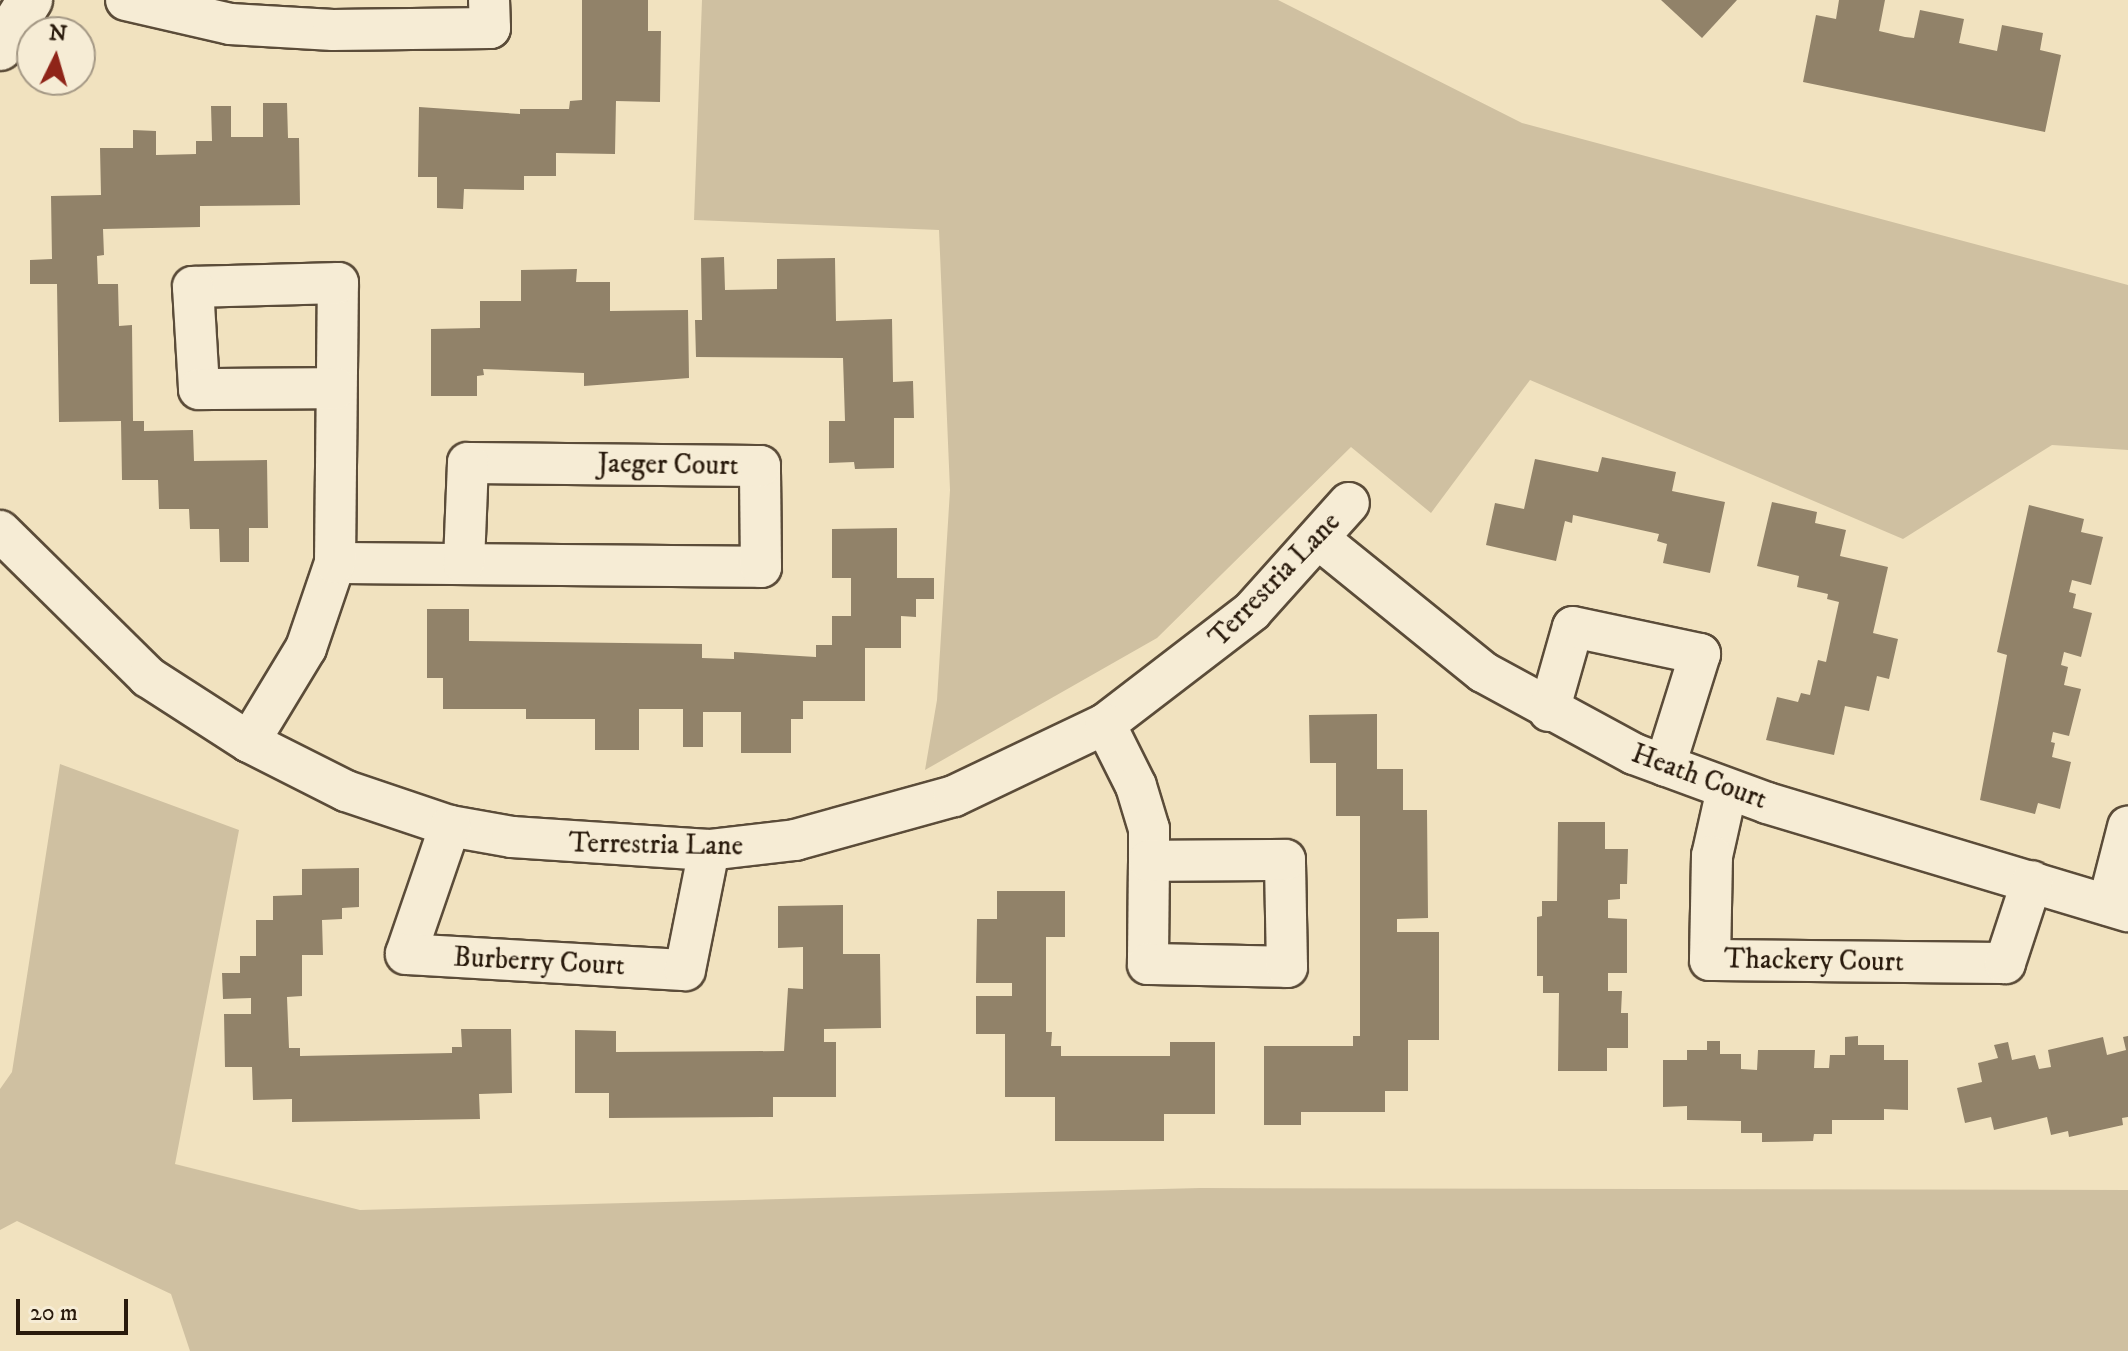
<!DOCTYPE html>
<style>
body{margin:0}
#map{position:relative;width:2128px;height:1351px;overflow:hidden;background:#f1e2bf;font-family:"IM FELL DW Pica",serif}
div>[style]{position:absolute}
.green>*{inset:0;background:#cfc0a1}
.building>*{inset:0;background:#918269}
.roads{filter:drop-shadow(2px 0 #5b4c39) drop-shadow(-2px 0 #5b4c39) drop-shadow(0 2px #5b4c39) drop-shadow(0 -2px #5b4c39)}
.street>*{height:40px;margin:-20px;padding:0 20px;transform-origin:20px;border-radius:20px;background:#f6ecd5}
.secondary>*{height:44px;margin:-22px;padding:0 22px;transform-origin:22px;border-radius:22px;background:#f6ecd5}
span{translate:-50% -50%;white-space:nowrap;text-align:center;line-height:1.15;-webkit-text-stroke:7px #f6ecd5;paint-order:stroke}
.street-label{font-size:28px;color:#291a0c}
.north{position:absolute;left:16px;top:16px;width:80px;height:80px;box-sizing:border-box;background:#f6ecd5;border:2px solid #a49885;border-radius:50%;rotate:5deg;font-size:22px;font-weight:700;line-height:32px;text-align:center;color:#291a0c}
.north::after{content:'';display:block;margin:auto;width:28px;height:36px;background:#8f2418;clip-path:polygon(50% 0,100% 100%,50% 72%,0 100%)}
.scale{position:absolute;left:16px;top:1299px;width:112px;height:36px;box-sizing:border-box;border:4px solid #291a0c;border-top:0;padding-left:10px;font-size:24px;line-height:28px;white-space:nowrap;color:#291a0c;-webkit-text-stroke:6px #f6ecd5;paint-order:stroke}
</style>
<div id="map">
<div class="green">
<div style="clip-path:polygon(702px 0,1278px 0,1522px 123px,2128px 285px,2128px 450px,2052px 445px,1903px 539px,1530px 380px,1431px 513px,1351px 447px,1157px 638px,925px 770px,937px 700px,950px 490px,939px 230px,694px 220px)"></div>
<div style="clip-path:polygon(60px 764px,239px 830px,175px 1164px,360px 1210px,1200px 1188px,2128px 1190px,2128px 1351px,190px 1351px,171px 1294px,17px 1221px,0 1230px,0 1089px,12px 1072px)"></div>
</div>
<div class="building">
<div style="clip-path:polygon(582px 0,648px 0,648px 31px,661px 31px,660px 102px,616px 101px,615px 154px,556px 153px,556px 176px,524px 176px,524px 190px,464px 189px,463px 209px,437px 208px,437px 177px,418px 177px,419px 107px,520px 114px,520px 109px,569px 109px,570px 101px,582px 100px)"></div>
<div style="clip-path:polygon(1661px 0,1737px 0,1702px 38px)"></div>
<div style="clip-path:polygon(1839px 0,1885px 0,1879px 31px,1905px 37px,1914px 38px,1920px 10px,1964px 19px,1959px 43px,1997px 51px,2002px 25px,2043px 33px,2040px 50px,2061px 55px,2045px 132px,1803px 82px,1816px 15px,1836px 19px)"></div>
<div style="clip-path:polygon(263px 103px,287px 103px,288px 138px,299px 138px,300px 205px,200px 206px,200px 227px,103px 229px,104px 255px,97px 256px,98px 284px,118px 284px,119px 326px,132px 325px,133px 421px,144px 421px,144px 431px,193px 430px,194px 461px,267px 460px,268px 528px,249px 528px,249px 562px,220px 562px,219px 529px,190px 529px,189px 509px,159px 509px,158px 480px,122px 480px,121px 421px,59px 422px,57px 284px,30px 284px,30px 260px,52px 259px,51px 196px,101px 195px,100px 148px,133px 148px,133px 130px,156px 131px,156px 155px,196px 154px,196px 141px,212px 141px,211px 106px,231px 106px,231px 137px,263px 137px)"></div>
<div style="clip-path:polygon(724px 257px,725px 290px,777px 289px,777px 259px,835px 258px,836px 321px,892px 319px,893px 382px,913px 381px,914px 418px,894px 418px,894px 468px,855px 469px,854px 462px,829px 463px,829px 421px,845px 421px,843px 358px,696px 357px,695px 320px,702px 320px,701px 258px)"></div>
<div style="clip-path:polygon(577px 269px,576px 282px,610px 282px,610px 311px,688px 310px,689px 378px,584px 386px,584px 373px,483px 369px,484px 375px,477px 376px,477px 396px,431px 396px,431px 329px,480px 328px,480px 301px,521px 301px,521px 270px)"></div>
<div style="clip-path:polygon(1602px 457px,1676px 472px,1672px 491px,1725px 502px,1710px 573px,1663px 563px,1667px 544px,1657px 541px,1659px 534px,1573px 515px,1572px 523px,1565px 521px,1556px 561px,1486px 545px,1495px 503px,1524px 509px,1535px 459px,1598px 472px)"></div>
<div style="clip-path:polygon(1772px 502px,1817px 512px,1815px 523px,1846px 530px,1840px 556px,1888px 567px,1873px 633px,1898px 639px,1889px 679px,1877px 676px,1869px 711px,1845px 706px,1834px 755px,1766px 740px,1777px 697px,1798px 702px,1801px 693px,1810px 695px,1818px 660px,1826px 662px,1839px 602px,1827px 599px,1828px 594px,1797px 587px,1799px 576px,1757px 566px)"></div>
<div style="clip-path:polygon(2029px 505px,2084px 519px,2081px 532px,2103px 537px,2091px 585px,2072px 580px,2069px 592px,2076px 594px,2073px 608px,2092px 613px,2081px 657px,2064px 652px,2061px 665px,2068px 667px,2064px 685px,2081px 689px,2069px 736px,2053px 732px,2051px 742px,2055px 743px,2052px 757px,2071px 762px,2060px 809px,2038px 803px,2035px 814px,1980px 800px,2007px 655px,1997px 652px)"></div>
<div style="clip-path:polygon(897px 528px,897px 578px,934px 578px,934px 599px,916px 599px,916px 617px,901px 616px,901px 648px,865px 648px,865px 701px,803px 701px,803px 719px,791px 719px,791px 753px,741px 753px,741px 712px,703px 712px,703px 747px,683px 747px,683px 709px,639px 709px,639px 750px,595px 750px,595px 719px,526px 719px,526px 709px,443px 709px,443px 678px,427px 678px,427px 609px,469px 609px,469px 641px,702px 644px,702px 658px,734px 659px,734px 652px,816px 657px,816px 645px,832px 645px,832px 616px,851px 616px,851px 578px,832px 578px,832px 529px)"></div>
<div style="clip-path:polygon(1377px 714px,1377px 769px,1403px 769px,1403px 810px,1427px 810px,1428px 918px,1397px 919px,1397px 932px,1439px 932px,1439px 1040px,1408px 1040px,1408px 1091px,1385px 1091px,1385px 1112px,1301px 1112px,1301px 1125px,1264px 1125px,1264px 1046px,1353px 1046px,1353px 1036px,1360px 1036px,1360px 816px,1336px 816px,1336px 763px,1310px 763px,1309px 715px)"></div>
<div style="clip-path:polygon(1558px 822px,1605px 822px,1605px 849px,1628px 849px,1627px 884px,1620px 884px,1620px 899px,1608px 900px,1608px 918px,1627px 919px,1627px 973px,1608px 973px,1608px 991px,1622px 991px,1621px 1013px,1628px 1013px,1628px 1048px,1607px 1048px,1607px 1071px,1558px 1071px,1559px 993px,1543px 993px,1543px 976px,1537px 976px,1537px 917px,1542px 916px,1542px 901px,1557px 901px)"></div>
<div style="clip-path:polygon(359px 868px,359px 907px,342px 908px,342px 919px,322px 920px,323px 955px,302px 955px,302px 996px,287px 997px,289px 1048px,300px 1048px,300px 1056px,452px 1053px,452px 1047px,462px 1047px,461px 1029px,511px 1029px,512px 1093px,479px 1094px,480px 1119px,292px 1122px,292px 1099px,253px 1100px,252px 1067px,225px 1067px,224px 1014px,251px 1014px,251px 998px,223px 999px,222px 973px,240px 973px,240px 956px,256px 956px,256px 920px,273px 920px,273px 896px,302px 895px,302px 869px)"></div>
<div style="clip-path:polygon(997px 891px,1065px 891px,1065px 937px,1046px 937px,1046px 1032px,1052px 1032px,1051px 1046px,1061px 1046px,1061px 1056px,1170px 1056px,1170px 1042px,1215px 1042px,1215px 1114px,1164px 1114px,1164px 1141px,1055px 1141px,1055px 1097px,1005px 1097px,1005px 1034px,976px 1034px,976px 996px,1012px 996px,1012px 983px,976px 983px,977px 919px,997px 919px)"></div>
<div style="clip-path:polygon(843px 905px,843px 954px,880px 954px,881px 1028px,824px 1029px,824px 1042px,836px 1042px,836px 1097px,773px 1097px,773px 1117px,609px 1118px,609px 1093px,575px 1093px,575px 1030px,616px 1031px,616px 1052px,784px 1051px,788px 988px,803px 989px,803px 947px,778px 948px,778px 906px)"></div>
<div style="clip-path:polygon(1858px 1036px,1858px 1045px,1884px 1045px,1884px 1060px,1908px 1060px,1908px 1110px,1884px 1109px,1884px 1120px,1832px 1120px,1832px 1134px,1814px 1134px,1813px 1141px,1762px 1142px,1762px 1133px,1741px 1133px,1741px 1121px,1687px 1120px,1687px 1106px,1663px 1107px,1663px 1060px,1687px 1060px,1687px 1050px,1707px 1050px,1707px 1041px,1720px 1041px,1720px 1054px,1741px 1054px,1741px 1069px,1757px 1070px,1758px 1050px,1815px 1050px,1814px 1068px,1829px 1068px,1830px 1055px,1845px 1055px,1845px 1037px)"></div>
<div style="clip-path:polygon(2128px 1036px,2128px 1117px,2122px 1118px,2123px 1125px,2069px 1137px,2068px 1131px,2051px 1135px,2047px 1117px,1994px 1130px,1991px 1117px,1965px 1123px,1957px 1088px,1982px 1082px,1978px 1063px,1998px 1058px,1994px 1045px,2008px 1042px,2012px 1060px,2035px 1055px,2039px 1069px,2051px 1067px,2048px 1050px,2103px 1037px,2107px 1055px,2126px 1050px,2123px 1037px)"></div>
</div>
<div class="roads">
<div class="street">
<div style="left:126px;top:0;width:107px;rotate:13deg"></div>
<div style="left:230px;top:24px;width:103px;rotate:3.3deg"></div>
<div style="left:333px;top:30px;width:157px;rotate:-0.7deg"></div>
<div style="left:490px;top:28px;width:28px;rotate:-92deg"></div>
<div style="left:0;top:531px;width:208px;rotate:44.6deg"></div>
<div style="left:148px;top:677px;width:120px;rotate:32.8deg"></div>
<div style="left:249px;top:742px;width:109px;rotate:26.8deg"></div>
<div style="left:346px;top:791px;width:110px;rotate:18.6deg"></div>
<div style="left:450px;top:826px;width:63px;rotate:10.1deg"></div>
<div style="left:512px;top:837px;width:197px;rotate:3.8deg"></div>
<div style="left:709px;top:850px;width:87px;rotate:-6.6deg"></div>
<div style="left:795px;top:840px;width:165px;rotate:-15.5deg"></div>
<div style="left:954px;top:796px;width:167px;rotate:-25.5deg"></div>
<div style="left:1105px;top:724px;width:185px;rotate:-37.5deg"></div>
<div style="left:1252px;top:611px;width:145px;rotate:-48.1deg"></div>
<div style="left:1320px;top:540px;width:210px;rotate:39deg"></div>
<div style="left:1483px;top:672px;width:172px;rotate:28.5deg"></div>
<div style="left:1634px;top:754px;width:142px;rotate:20.2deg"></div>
<div style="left:1767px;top:803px;width:377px;rotate:16.7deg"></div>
<div style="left:335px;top:563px;width:426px;rotate:0.5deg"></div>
<div style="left:761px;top:567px;width:101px;rotate:-90.6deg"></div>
<div style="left:760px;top:466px;width:292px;rotate:-179.4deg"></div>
<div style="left:468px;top:463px;width:100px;rotate:92.3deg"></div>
<div style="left:1549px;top:711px;width:87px;rotate:-74.1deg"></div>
<div style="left:1573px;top:627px;width:130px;rotate:12deg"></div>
<div style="left:1700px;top:654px;width:117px;rotate:107.4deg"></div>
<div style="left:1105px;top:724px;width:69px;rotate:63.4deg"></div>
<div style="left:1136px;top:786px;width:45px;rotate:73.2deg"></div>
<div style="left:1149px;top:829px;width:32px;rotate:90deg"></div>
<div style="left:1149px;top:861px;width:103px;rotate:90.6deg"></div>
<div style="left:1148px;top:964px;width:139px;rotate:1.2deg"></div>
<div style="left:1287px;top:967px;width:107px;rotate:-91.1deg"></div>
<div style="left:1285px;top:860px;width:136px;rotate:179.6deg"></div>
<div style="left:249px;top:742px;width:110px;rotate:-58.8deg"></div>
<div style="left:306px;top:648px;width:90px;rotate:-71.2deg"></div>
<div style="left:335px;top:563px;width:280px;rotate:-89.4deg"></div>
<div style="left:338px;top:283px;width:145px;rotate:178.4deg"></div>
<div style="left:193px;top:287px;width:102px;rotate:86.6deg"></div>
<div style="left:199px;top:389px;width:137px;rotate:-0.4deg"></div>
<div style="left:1727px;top:789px;width:69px;rotate:102.6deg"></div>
<div style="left:1712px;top:856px;width:104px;rotate:91.1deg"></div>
<div style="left:1710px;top:960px;width:295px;rotate:0.6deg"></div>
<div style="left:2005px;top:963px;width:86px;rotate:-71.8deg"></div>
<div style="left:450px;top:826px;width:135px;rotate:109deg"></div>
<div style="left:406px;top:954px;width:279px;rotate:3.3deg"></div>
<div style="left:685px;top:970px;width:122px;rotate:-78.7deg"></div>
<div style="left:2108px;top:905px;width:81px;rotate:-75.6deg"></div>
</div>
<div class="secondary">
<div style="left:0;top:48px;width:57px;rotate:-58deg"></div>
</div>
</div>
<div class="street-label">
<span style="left:668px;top:465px;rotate:1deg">Jaeger Court</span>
<span style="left:1275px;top:580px;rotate:-46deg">Terrestria Lane</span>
<span style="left:1699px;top:777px;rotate:20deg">Heath Court</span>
<span style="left:656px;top:845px;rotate:1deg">Terrestria Lane</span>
<span style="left:1814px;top:961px;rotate:1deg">Thackery Court</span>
<span style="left:539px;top:962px;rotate:3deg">Burberry Court</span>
</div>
<div class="north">N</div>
<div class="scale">20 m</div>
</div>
